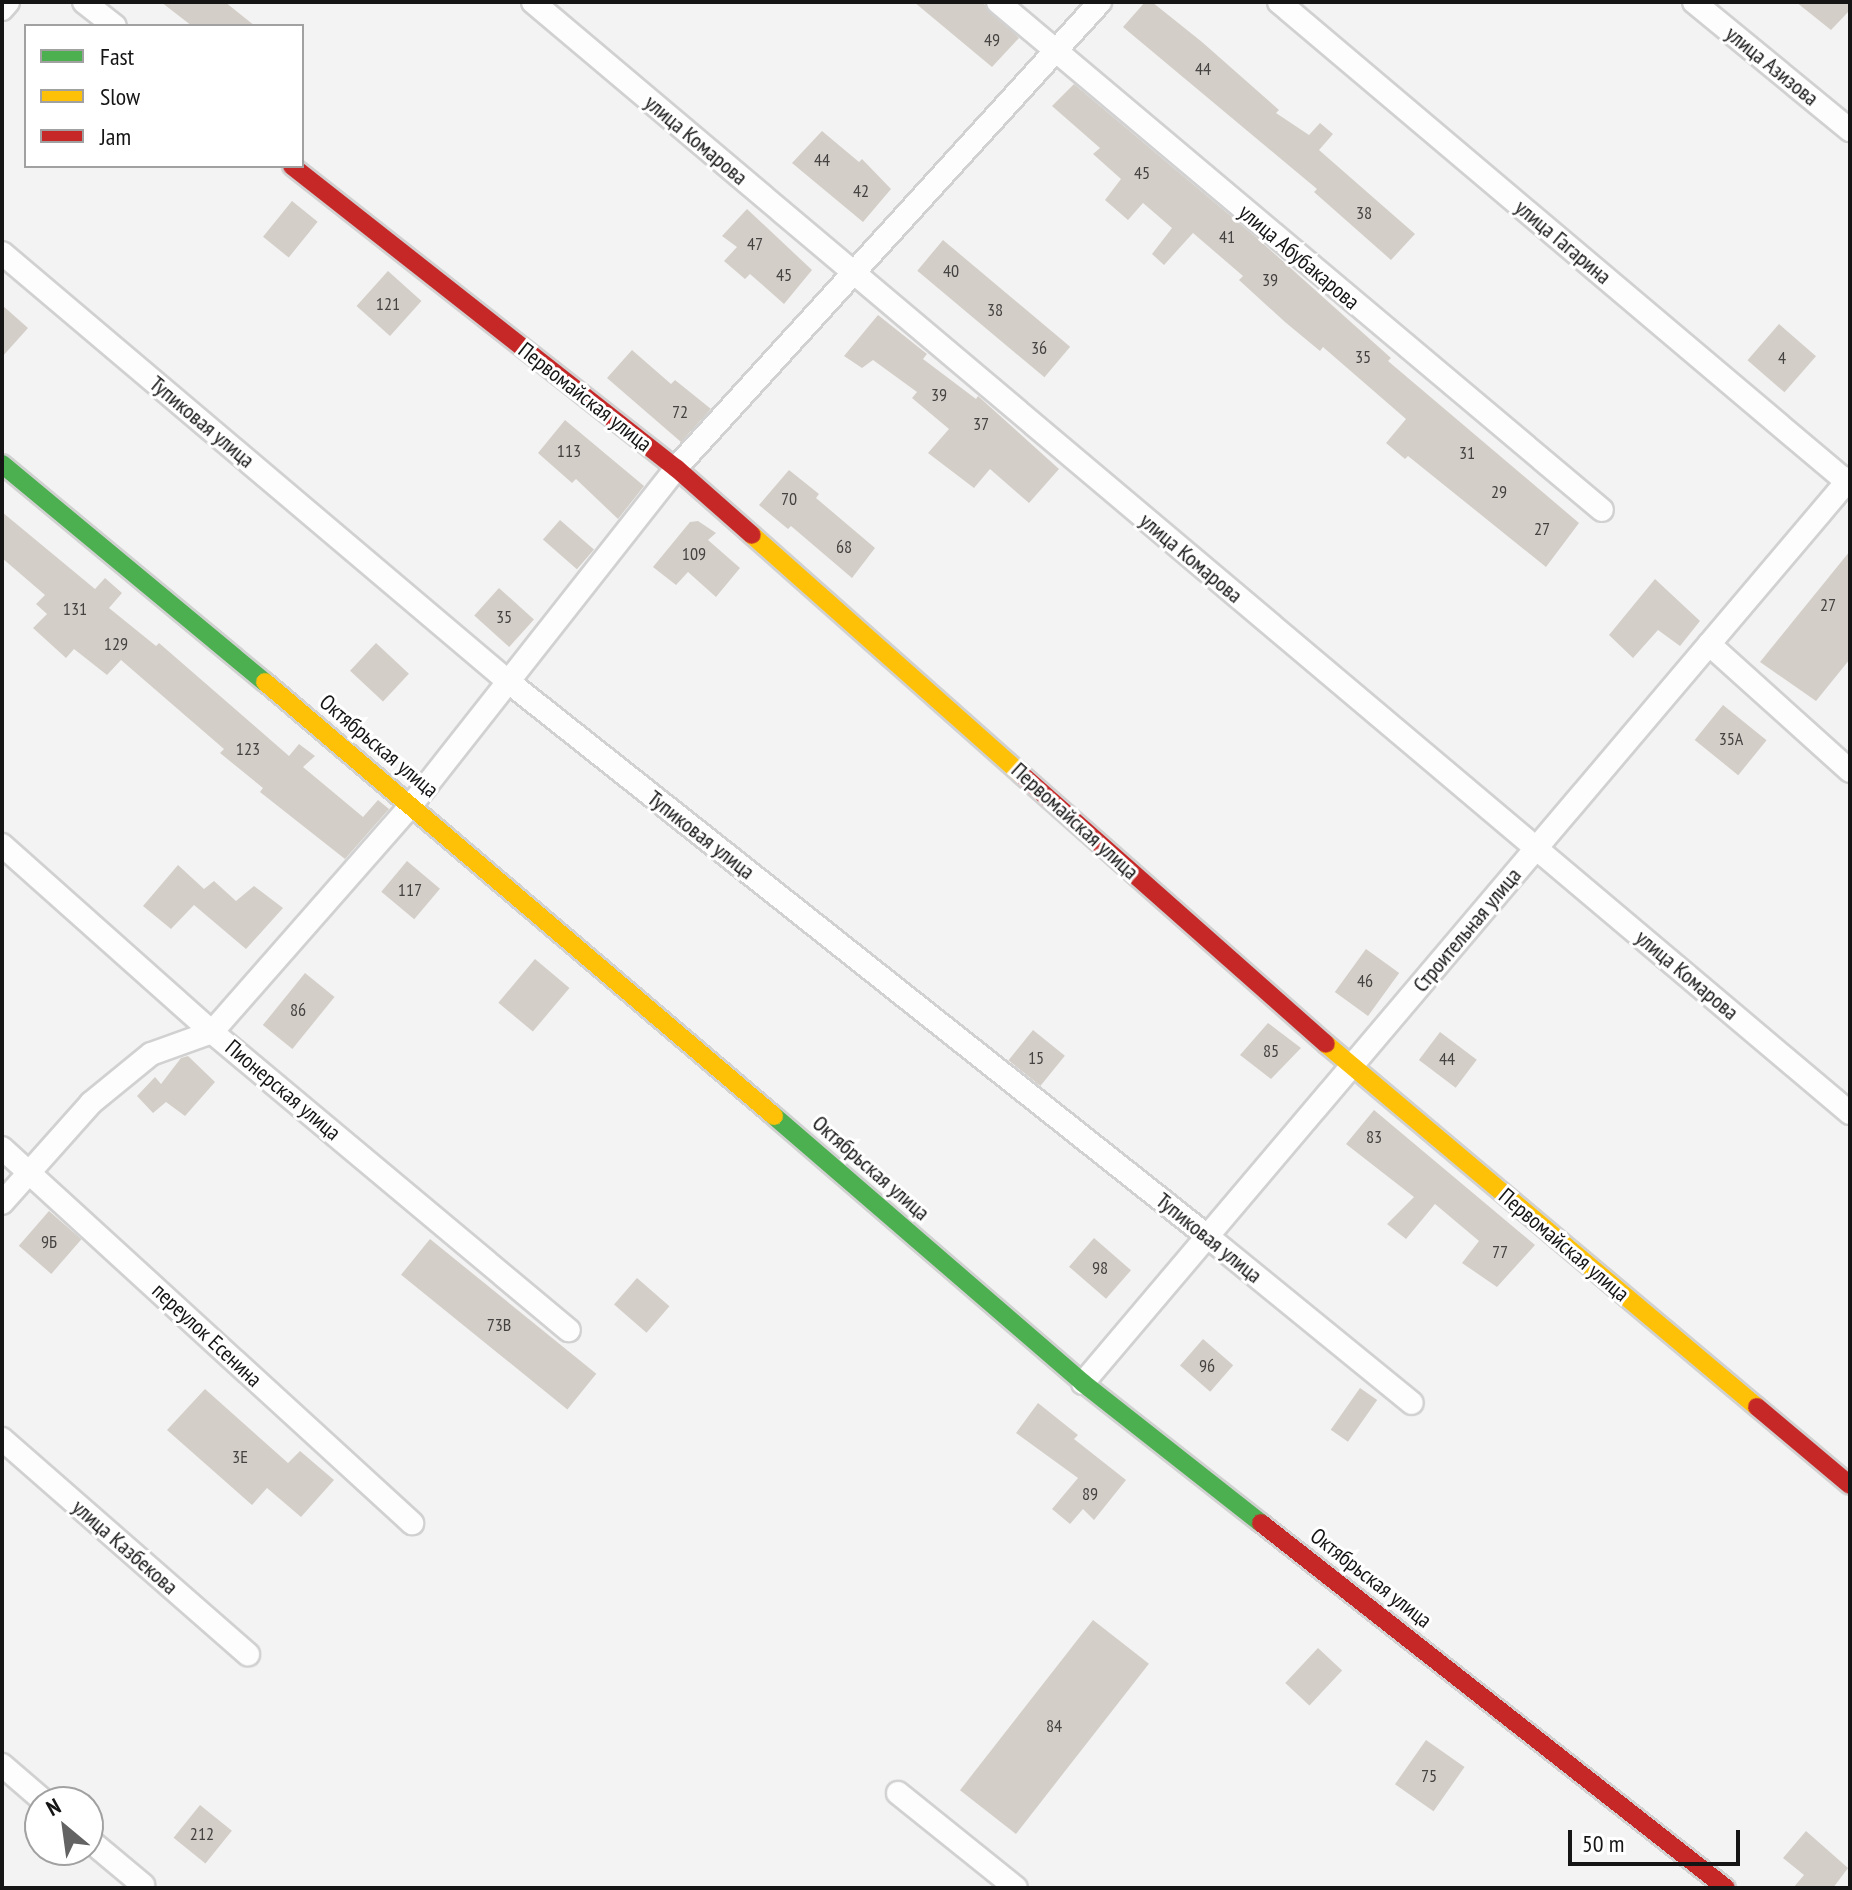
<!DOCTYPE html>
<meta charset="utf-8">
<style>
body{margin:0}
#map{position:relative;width:1852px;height:1890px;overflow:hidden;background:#f3f3f3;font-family:"PT Sans Narrow",sans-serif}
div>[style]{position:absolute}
.building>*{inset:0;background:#d4cec8;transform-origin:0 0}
.roads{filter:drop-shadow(2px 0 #d1d1d1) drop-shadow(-2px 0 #d1d1d1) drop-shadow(0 2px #d1d1d1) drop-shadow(0 -2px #d1d1d1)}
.street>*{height:22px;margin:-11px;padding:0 11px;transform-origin:11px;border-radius:11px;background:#fdfdfd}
.fast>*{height:18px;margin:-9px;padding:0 9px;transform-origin:9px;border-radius:9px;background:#4caf50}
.slow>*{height:18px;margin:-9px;padding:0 9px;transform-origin:9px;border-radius:9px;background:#ffc107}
.jam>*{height:18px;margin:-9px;padding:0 9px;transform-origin:9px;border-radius:9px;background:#c62828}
span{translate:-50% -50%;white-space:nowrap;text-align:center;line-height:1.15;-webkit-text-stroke:6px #fff;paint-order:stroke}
.number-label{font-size:18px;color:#454342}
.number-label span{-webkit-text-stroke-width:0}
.street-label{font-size:22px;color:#151515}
.frame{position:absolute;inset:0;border:4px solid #151515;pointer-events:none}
.legend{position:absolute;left:24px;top:24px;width:280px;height:144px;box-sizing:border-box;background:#fff;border:2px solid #a1a1a1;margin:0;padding:10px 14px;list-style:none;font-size:24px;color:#151515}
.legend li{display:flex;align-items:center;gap:16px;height:40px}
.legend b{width:40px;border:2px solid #a1a1a1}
.north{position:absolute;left:24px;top:1786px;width:80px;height:80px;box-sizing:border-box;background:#fff;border:2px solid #a1a1a1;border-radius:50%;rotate:331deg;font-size:22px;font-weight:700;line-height:32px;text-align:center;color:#151515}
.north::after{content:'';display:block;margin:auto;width:28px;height:36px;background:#636363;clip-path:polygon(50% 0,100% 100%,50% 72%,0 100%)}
.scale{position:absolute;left:1568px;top:1830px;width:172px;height:36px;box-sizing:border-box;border:4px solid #151515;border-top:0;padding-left:10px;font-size:24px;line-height:28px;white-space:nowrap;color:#151515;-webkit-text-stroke:6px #fff;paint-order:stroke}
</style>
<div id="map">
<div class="building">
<div style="clip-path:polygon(161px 2px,225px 2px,255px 26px,192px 26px)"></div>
<div style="clip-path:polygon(914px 2px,982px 2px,1019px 38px,992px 67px)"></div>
<div style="clip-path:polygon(1145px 2px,1152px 2px,1202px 42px,1279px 110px,1276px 113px,1309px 135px,1320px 123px,1333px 134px,1319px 150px,1415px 234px,1391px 260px,1314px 192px,1317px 189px,1123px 27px)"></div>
<div style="clip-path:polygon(1796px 2px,1850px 2px,1850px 10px,1831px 30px)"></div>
<div style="clip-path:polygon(1074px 84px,1257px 238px,1391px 358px,1388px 361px,1579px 523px,1546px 567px,1408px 456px,1405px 459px,1386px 443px,1406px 419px,1323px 347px,1320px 351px,1285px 322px,1239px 280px,1243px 276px,1193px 233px,1164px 265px,1152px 254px,1172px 228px,1143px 203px,1128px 220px,1105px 200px,1121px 179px,1093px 154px,1100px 148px,1052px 106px)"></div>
<div style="clip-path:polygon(822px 131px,859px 162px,862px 159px,891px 189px,863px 222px,792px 163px)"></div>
<div style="left:292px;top:201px;width:33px;height:46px;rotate:39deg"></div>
<div style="clip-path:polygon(747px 209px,812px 270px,784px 304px,750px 274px,745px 279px,724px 261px,737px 247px,722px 236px)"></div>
<div style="left:943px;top:240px;width:166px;height:40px;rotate:40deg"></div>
<div style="left:388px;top:271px;width:45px;height:47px;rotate:42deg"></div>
<div style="clip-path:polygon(2px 305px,28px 328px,2px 357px)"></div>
<div style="clip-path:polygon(878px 315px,927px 354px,923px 359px,976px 399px,978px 396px,1059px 469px,1029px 503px,990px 469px,974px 488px,928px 453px,949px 429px,912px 398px,917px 392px,873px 360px,862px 368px,844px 356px)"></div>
<div style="left:1779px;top:324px;width:49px;height:48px;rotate:41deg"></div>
<div style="clip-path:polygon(632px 350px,671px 384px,675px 380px,711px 409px,681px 442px,607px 378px)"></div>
<div style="clip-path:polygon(565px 420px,644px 486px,618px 519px,576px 479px,572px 483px,538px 453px)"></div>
<div style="clip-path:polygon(789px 470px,819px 494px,816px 498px,875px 548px,852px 578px,791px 526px,788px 529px,759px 505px)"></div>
<div style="clip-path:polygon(2px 512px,95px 589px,105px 578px,122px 593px,109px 608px,156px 646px,159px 643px,289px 756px,299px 744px,315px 756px,303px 767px,363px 817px,378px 800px,389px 809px,345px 859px,260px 792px,263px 788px,220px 753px,224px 749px,121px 660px,107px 675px,74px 649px,66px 658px,33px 628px,47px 614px,36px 604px,45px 595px,2px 558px)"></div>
<div style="left:560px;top:520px;width:45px;height:26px;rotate:41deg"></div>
<div style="clip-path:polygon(698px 521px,716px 533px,708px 540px,740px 568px,716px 597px,688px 572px,676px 585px,653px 567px,690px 522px)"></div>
<div style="clip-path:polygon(1850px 551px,1850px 659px,1816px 701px,1760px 662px)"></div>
<div style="clip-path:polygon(1655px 579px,1700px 621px,1680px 646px,1658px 630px,1633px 658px,1609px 635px)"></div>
<div style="left:499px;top:588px;width:47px;height:37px;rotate:42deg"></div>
<div style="left:376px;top:643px;width:45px;height:38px;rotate:43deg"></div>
<div style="left:1723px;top:705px;width:56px;height:45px;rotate:39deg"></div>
<div style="left:407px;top:861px;width:43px;height:40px;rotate:40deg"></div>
<div style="clip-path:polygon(178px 865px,204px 889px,214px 881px,236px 901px,254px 886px,283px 908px,246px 949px,194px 905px,171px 929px,143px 906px)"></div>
<div style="left:1366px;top:949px;width:41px;height:53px;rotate:36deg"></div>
<div style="left:535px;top:959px;width:45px;height:57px;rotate:40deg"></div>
<div style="left:305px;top:973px;width:38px;height:67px;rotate:39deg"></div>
<div style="clip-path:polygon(1268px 1023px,1301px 1048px,1271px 1079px,1240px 1055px)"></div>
<div style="left:1033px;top:1030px;width:41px;height:39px;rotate:39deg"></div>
<div style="left:1440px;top:1032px;width:46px;height:35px;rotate:37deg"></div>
<div style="clip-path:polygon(188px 1056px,215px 1082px,185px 1116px,166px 1102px,153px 1113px,137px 1096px,155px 1077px,161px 1084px,181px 1058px)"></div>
<div style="clip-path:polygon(1374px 1110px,1535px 1245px,1497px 1287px,1462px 1263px,1479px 1241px,1435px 1204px,1406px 1239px,1387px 1224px,1414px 1197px,1346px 1144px)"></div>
<div style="left:49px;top:1211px;width:43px;height:46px;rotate:41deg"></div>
<div style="left:1094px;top:1238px;width:49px;height:38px;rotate:41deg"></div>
<div style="left:430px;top:1239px;width:214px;height:46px;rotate:39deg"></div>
<div style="left:637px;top:1278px;width:43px;height:35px;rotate:41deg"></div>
<div style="left:1203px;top:1339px;width:40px;height:35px;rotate:41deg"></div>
<div style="left:1360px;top:1388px;width:21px;height:51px;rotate:35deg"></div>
<div style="clip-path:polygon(205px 1389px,288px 1463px,300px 1451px,334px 1480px,301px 1517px,267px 1488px,252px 1505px,167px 1430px)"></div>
<div style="clip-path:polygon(1038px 1403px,1078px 1435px,1074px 1439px,1126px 1480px,1094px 1520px,1083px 1509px,1070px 1524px,1052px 1509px,1078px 1478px,1016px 1433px)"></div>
<div style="left:1093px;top:1620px;width:71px;height:216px;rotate:38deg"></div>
<div style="left:1318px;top:1648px;width:33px;height:48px;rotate:43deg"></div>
<div style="left:1426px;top:1740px;width:47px;height:54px;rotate:35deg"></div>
<div style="left:200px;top:1805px;width:41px;height:42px;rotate:39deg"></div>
<div style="clip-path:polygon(1806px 1831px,1848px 1868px,1833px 1888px,1793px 1888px,1804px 1875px,1783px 1858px)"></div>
</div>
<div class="roads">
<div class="street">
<div style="left:84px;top:2px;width:39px;rotate:38deg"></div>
<div style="left:533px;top:2px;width:1723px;rotate:40.15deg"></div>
<div style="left:998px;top:2px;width:789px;rotate:40.07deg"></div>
<div style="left:1279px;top:2px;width:744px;rotate:40.2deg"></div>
<div style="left:1694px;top:2px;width:202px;rotate:39.4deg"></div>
<div style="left:2px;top:9px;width:9px;rotate:-49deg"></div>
<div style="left:2px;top:253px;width:666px;rotate:40.25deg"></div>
<div style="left:510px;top:683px;width:890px;rotate:38.43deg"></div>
<div style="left:1207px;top:1236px;width:264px;rotate:39.2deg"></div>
<div style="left:1709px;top:644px;width:190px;rotate:42deg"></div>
<div style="left:2px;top:845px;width:281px;rotate:41.7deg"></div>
<div style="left:212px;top:1032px;width:465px;rotate:39.9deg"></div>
<div style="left:2px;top:1148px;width:556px;rotate:42.45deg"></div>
<div style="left:2px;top:1203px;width:134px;rotate:-48.3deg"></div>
<div style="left:91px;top:1103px;width:77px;rotate:-39.2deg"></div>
<div style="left:151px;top:1054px;width:65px;rotate:-19.8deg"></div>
<div style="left:212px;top:1032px;width:303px;rotate:-48.7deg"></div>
<div style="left:412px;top:804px;width:427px;rotate:-51.8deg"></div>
<div style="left:676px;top:468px;width:630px;rotate:-47.7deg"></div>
<div style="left:1083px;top:1383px;width:1186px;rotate:-49.72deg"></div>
<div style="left:2px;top:1439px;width:327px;rotate:41.2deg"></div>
<div style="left:2px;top:1765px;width:57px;rotate:40.7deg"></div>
<div style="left:898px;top:1793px;width:151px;rotate:38.8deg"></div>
<div style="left:88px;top:1839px;width:72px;rotate:39.9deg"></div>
</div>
<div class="fast">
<div style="left:2px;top:464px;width:342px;rotate:39.7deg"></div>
<div style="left:774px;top:1116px;width:408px;rotate:40.8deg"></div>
<div style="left:1083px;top:1383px;width:226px;rotate:38.2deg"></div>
</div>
<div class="slow">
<div style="left:752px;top:535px;width:360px;rotate:41.6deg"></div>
<div style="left:265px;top:682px;width:669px;rotate:40.45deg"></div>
<div style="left:1326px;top:1044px;width:563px;rotate:40.11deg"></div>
</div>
<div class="jam">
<div style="left:292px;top:166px;width:489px;rotate:38.2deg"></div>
<div style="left:676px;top:468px;width:101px;rotate:41.4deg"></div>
<div style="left:1021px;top:774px;width:407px;rotate:41.5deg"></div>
<div style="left:1757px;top:1407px;width:121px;rotate:40deg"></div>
<div style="left:1261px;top:1523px;width:591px;rotate:38.13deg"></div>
</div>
</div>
<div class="number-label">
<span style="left:992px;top:40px">49</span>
<span style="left:1203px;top:69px">44</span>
<span style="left:822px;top:160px">44</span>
<span style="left:1142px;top:173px">45</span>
<span style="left:861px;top:191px">42</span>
<span style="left:1364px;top:213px">38</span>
<span style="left:1227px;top:237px">41</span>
<span style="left:755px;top:244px">47</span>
<span style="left:951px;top:271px">40</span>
<span style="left:784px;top:275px">45</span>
<span style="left:1270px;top:280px">39</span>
<span style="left:388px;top:304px">121</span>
<span style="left:995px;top:310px">38</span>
<span style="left:1039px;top:348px">36</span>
<span style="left:1363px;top:357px">35</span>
<span style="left:1782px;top:358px">4</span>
<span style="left:939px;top:395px">39</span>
<span style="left:680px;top:412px">72</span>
<span style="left:981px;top:424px">37</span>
<span style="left:569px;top:451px">113</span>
<span style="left:1467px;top:453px">31</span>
<span style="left:1499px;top:492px">29</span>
<span style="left:789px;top:499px">70</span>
<span style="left:1542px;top:529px">27</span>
<span style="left:844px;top:547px">68</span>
<span style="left:694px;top:554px">109</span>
<span style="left:1828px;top:605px">27</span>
<span style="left:75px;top:609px">131</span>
<span style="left:504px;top:617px">35</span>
<span style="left:116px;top:644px">129</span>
<span style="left:1731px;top:739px">35А</span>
<span style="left:248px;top:749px">123</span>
<span style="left:410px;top:890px">117</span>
<span style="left:1365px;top:981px">46</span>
<span style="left:298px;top:1010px">86</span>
<span style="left:1271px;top:1051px">85</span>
<span style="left:1036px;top:1058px">15</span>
<span style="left:1447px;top:1059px">44</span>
<span style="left:1374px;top:1137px">83</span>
<span style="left:49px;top:1242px">9Б</span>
<span style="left:1500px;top:1252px">77</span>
<span style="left:1100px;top:1268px">98</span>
<span style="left:499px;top:1325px">73В</span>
<span style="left:1207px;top:1366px">96</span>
<span style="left:240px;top:1457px">3Е</span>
<span style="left:1090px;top:1494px">89</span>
<span style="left:1054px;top:1726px">84</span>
<span style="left:1429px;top:1776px">75</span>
<span style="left:202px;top:1834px">212</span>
</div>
<div class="street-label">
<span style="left:1772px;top:66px;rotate:39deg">улица Азизова</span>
<span style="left:696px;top:140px;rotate:40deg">улица Комарова</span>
<span style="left:1563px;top:242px;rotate:40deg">улица Гагарина</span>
<span style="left:1299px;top:257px;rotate:40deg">улица Абубакарова</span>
<span style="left:585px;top:397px;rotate:38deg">Первомайская улица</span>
<span style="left:202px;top:422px;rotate:40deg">Тупиковая улица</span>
<span style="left:1191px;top:558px;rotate:40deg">улица Комарова</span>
<span style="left:379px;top:746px;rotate:40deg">Октябрьская улица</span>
<span style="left:1075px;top:821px;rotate:42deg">Первомайская улица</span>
<span style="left:701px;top:835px;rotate:38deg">Тупиковая улица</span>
<span style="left:1467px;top:930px;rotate:-50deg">Строительная улица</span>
<span style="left:1687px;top:975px;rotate:40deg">улица Комарова</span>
<span style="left:283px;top:1090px;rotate:40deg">Пионерская улица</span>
<span style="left:871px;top:1168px;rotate:41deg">Октябрьская улица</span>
<span style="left:1209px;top:1238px;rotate:39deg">Тупиковая улица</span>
<span style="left:1564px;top:1245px;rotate:40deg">Первомайская улица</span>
<span style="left:207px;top:1335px;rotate:43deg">переулок Есенина</span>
<span style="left:125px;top:1547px;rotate:41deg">улица Казбекова</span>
<span style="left:1371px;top:1578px;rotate:38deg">Октябрьская улица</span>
</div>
<div class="frame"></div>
<ul class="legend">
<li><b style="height:10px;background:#4caf50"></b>Fast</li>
<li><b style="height:10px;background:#ffc107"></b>Slow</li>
<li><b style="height:10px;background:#c62828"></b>Jam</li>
</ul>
<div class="north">N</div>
<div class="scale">50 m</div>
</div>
